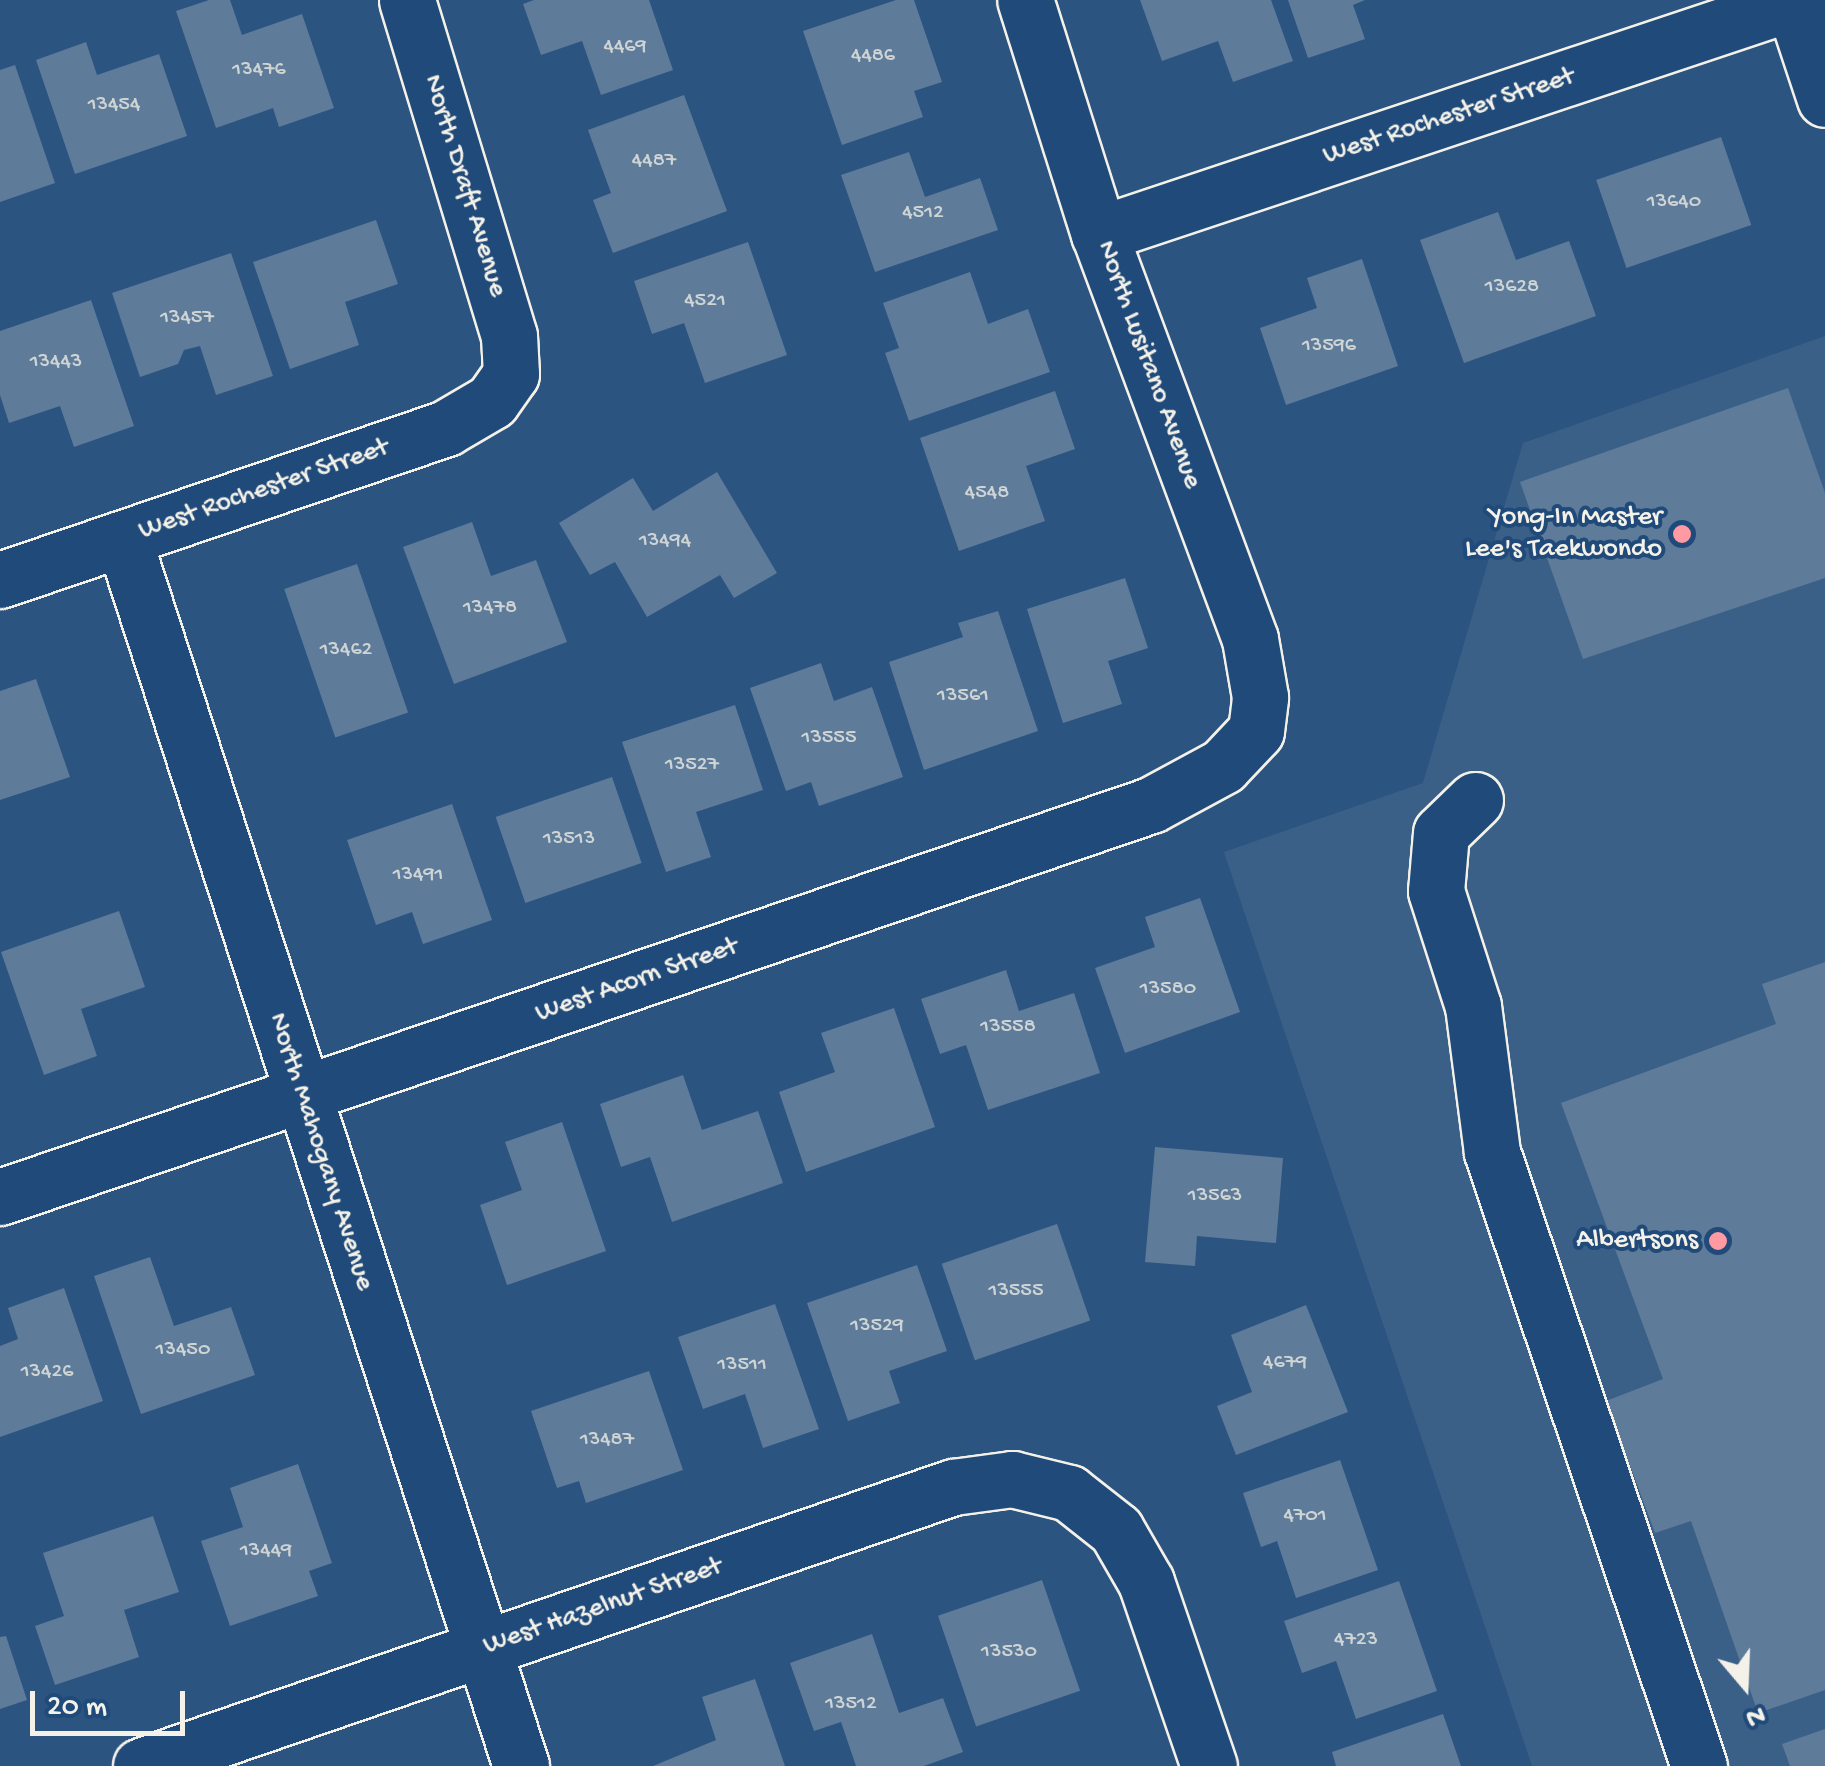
<!DOCTYPE html>
<style>
body{margin:0}
#map{position:relative;width:1825px;height:1766px;overflow:hidden;background:#2c5481;font-family:"Gochi Hand",sans-serif}
div>[style]{position:absolute}
.built>*{inset:0;background:#3b6088}
.building>*{inset:0;background:#5e7b9a;transform-origin:0 0}
.roads{filter:drop-shadow(2px 0 #f4f1e8) drop-shadow(-2px 0 #f4f1e8) drop-shadow(0 2px #f4f1e8) drop-shadow(0 -2px #f4f1e8)}
.minor>*{height:55px;margin:-27.5px;padding:0 27.5px;transform-origin:27.5px;border-radius:27.5px;background:#1f4a7a}
.dots>*{width:28px;height:28px;translate:-50% -50%;box-sizing:border-box;border:5px solid #1f4a7a;border-radius:50%}
span{translate:-50% -50%;white-space:nowrap;text-align:center;line-height:1.15;-webkit-text-stroke:8px #1f4a7a;paint-order:stroke}
.number-label{font-size:22px;color:#ced4d4}
.number-label span{-webkit-text-stroke-width:0}
.street-label{font-size:28px;color:#f4f1e8}
.poi-label{font-size:28px;color:#f4f1e8}
.right{translate:-100% -50%;text-align:right}
.north{position:absolute;left:1695px;top:1636px;width:100px;height:100px;-webkit-text-stroke:8px #1f4a7a;paint-order:stroke;rotate:161deg;font-size:28px;font-weight:700;line-height:40px;text-align:center;color:#f4f1e8}
.north::after{content:'';display:block;margin:auto;width:35px;height:45px;background:#f4f1e8;clip-path:polygon(50% 0,100% 100%,50% 72%,0 100%)}
.scale{position:absolute;left:30px;top:1691px;width:155px;height:45px;box-sizing:border-box;border:5px solid #f4f1e8;border-top:0;padding-left:12px;font-size:30px;line-height:35px;white-space:nowrap;color:#f4f1e8;-webkit-text-stroke:8px #1f4a7a;paint-order:stroke}
</style>
<div id="map">
<div class="built">
<div style="clip-path:polygon(1825px 336px,1825px 1766px,1532px 1766px,1224px 852px,1423px 783px,1523px 443px)"></div>
</div>
<div class="building">
<div style="clip-path:polygon(209px 0,230px 0,242px 35px,302px 14px,334px 108px,279px 127px,273px 108px,216px 128px,176px 11px)"></div>
<div style="clip-path:polygon(534px 0,649px 0,673px 70px,601px 95px,582px 41px,541px 55px,523px 4px)"></div>
<div style="clip-path:polygon(896px 0,914px 0,942px 82px,914px 91px,923px 117px,842px 145px,803px 31px)"></div>
<div style="clip-path:polygon(1140px 0,1271px 0,1293px 61px,1233px 82px,1218px 41px,1162px 61px)"></div>
<div style="clip-path:polygon(1288px 0,1365px 0,1353px 5px,1365px 39px,1308px 58px)"></div>
<div style="clip-path:polygon(86px 42px,97px 75px,159px 54px,187px 136px,75px 174px,36px 60px)"></div>
<div style="clip-path:polygon(15px 65px,55px 183px,0 202px,0 70px)"></div>
<div style="clip-path:polygon(684px 95px,727px 211px,613px 253px,593px 200px,611px 193px,588px 130px)"></div>
<div style="left:1721px;top:137px;width:93px;height:132px;rotate:71deg"></div>
<div style="clip-path:polygon(909px 152px,925px 197px,980px 178px,998px 230px,875px 272px,841px 175px)"></div>
<div style="clip-path:polygon(1498px 212px,1516px 260px,1569px 241px,1596px 316px,1464px 363px,1420px 240px)"></div>
<div style="clip-path:polygon(376px 220px,398px 284px,345px 302px,359px 345px,290px 369px,253px 262px)"></div>
<div style="clip-path:polygon(748px 242px,787px 355px,705px 383px,684px 323px,652px 334px,634px 281px)"></div>
<div style="clip-path:polygon(231px 253px,273px 376px,216px 395px,200px 346px,184px 350px,178px 364px,140px 377px,112px 293px)"></div>
<div style="clip-path:polygon(1362px 259px,1398px 366px,1286px 405px,1260px 328px,1317px 308px,1307px 278px)"></div>
<div style="clip-path:polygon(970px 272px,988px 324px,1028px 309px,1050px 372px,909px 421px,885px 353px,899px 348px,883px 303px)"></div>
<div style="clip-path:polygon(91px 300px,134px 426px,74px 447px,60px 406px,9px 423px,0 395px,0 331px)"></div>
<div style="clip-path:polygon(1788px 388px,1825px 493px,1825px 578px,1583px 659px,1520px 482px)"></div>
<div style="clip-path:polygon(1055px 391px,1075px 449px,1026px 466px,1045px 521px,959px 551px,920px 438px)"></div>
<div style="clip-path:polygon(717px 472px,777px 573px,734px 598px,720px 575px,647px 617px,615px 562px,590px 575px,559px 523px,633px 478px,653px 511px)"></div>
<div style="clip-path:polygon(472px 522px,491px 576px,536px 560px,567px 642px,454px 684px,403px 547px)"></div>
<div style="left:357px;top:564px;width:157px;height:77px;rotate:71deg"></div>
<div style="clip-path:polygon(1125px 578px,1148px 648px,1108px 661px,1122px 704px,1063px 723px,1027px 609px)"></div>
<div style="clip-path:polygon(998px 611px,1038px 731px,924px 770px,889px 662px,963px 637px,958px 623px)"></div>
<div style="clip-path:polygon(821px 663px,834px 701px,872px 687px,903px 777px,819px 806px,811px 782px,786px 791px,750px 688px)"></div>
<div style="clip-path:polygon(36px 679px,70px 777px,0 800px,0 691px)"></div>
<div style="clip-path:polygon(735px 705px,763px 790px,696px 812px,711px 857px,666px 872px,622px 742px)"></div>
<div style="left:612px;top:777px;width:91px;height:123px;rotate:71deg"></div>
<div style="clip-path:polygon(452px 804px,492px 920px,423px 944px,412px 912px,376px 925px,347px 840px)"></div>
<div style="clip-path:polygon(1200px 898px,1240px 1012px,1125px 1053px,1095px 968px,1155px 947px,1145px 917px)"></div>
<div style="clip-path:polygon(119px 911px,145px 987px,81px 1009px,97px 1056px,44px 1075px,1px 952px)"></div>
<div style="clip-path:polygon(1825px 962px,1825px 1690px,1758px 1713px,1691px 1521px,1655px 1533px,1606px 1401px,1663px 1379px,1561px 1103px,1776px 1024px,1762px 984px)"></div>
<div style="clip-path:polygon(1006px 970px,1019px 1011px,1074px 993px,1100px 1073px,988px 1110px,966px 1045px,940px 1054px,921px 999px)"></div>
<div style="clip-path:polygon(894px 1008px,935px 1127px,806px 1172px,779px 1092px,835px 1072px,821px 1033px)"></div>
<div style="clip-path:polygon(683px 1075px,702px 1130px,758px 1111px,783px 1183px,672px 1222px,650px 1157px,621px 1167px,600px 1104px)"></div>
<div style="clip-path:polygon(562px 1122px,606px 1251px,507px 1285px,480px 1205px,522px 1190px,505px 1142px)"></div>
<div style="clip-path:polygon(1155px 1147px,1283px 1158px,1276px 1243px,1197px 1236px,1195px 1266px,1145px 1262px)"></div>
<div style="left:1057px;top:1224px;width:102px;height:122px;rotate:71deg"></div>
<div style="clip-path:polygon(150px 1257px,174px 1326px,231px 1307px,255px 1375px,141px 1414px,94px 1276px)"></div>
<div style="clip-path:polygon(917px 1265px,947px 1351px,889px 1371px,900px 1403px,848px 1421px,807px 1303px)"></div>
<div style="clip-path:polygon(64px 1288px,103px 1401px,0 1437px,0 1346px,18px 1339px,8px 1308px)"></div>
<div style="clip-path:polygon(775px 1304px,819px 1429px,763px 1448px,745px 1394px,703px 1409px,678px 1337px)"></div>
<div style="clip-path:polygon(1306px 1305px,1348px 1412px,1236px 1455px,1217px 1406px,1252px 1392px,1231px 1335px)"></div>
<div style="clip-path:polygon(649px 1371px,683px 1470px,586px 1503px,579px 1481px,557px 1488px,531px 1411px)"></div>
<div style="clip-path:polygon(1340px 1460px,1378px 1570px,1296px 1598px,1277px 1541px,1261px 1547px,1243px 1493px)"></div>
<div style="clip-path:polygon(298px 1464px,332px 1563px,309px 1571px,318px 1596px,230px 1626px,201px 1541px,243px 1527px,230px 1488px)"></div>
<div style="clip-path:polygon(153px 1516px,179px 1592px,124px 1610px,139px 1657px,55px 1685px,35px 1626px,64px 1616px,43px 1553px)"></div>
<div style="left:1042px;top:1580px;width:117px;height:110px;rotate:71deg"></div>
<div style="clip-path:polygon(1399px 1581px,1437px 1691px,1356px 1719px,1336px 1661px,1302px 1673px,1284px 1621px)"></div>
<div style="clip-path:polygon(872px 1634px,899px 1713px,943px 1698px,963px 1752px,924px 1766px,856px 1766px,841px 1722px,814px 1731px,790px 1663px)"></div>
<div style="clip-path:polygon(6px 1636px,27px 1700px,0 1709px,0 1637px)"></div>
<div style="clip-path:polygon(755px 1679px,785px 1766px,653px 1766px,716px 1740px,702px 1697px)"></div>
<div style="clip-path:polygon(1443px 1714px,1461px 1766px,1336px 1766px,1332px 1752px)"></div>
<div style="clip-path:polygon(1825px 1729px,1825px 1766px,1790px 1766px,1782px 1744px)"></div>
</div>
<div class="roads">
<div class="minor">
<div style="left:1793px;top:2px;width:102px;rotate:71.7deg"></div>
<div style="left:1099px;top:234px;width:739px;rotate:-18.46deg"></div>
<div style="left:123px;top:538px;width:1291px;rotate:72.04deg"></div>
<div style="left:0;top:580px;width:471px;rotate:-18.8deg"></div>
<div style="left:446px;top:428px;width:53px;rotate:-30.4deg"></div>
<div style="left:492px;top:401px;width:33px;rotate:-55deg"></div>
<div style="left:511px;top:374px;width:38px;rotate:-93deg"></div>
<div style="left:509px;top:336px;width:351px;rotate:-106.9deg"></div>
<div style="left:1475px;top:800px;width:47px;rotate:135.9deg"></div>
<div style="left:1441px;top:833px;width:58px;rotate:94.9deg"></div>
<div style="left:1436px;top:891px;width:121px;rotate:72.2deg"></div>
<div style="left:1473px;top:1006px;width:147px;rotate:82.6deg"></div>
<div style="left:1492px;top:1152px;width:648px;rotate:71.37deg"></div>
<div style="left:0;top:1197px;width:1216px;rotate:-18.81deg"></div>
<div style="left:1151px;top:805px;width:82px;rotate:-28.4deg"></div>
<div style="left:1223px;top:766px;width:48px;rotate:-46.7deg"></div>
<div style="left:1256px;top:731px;width:34px;rotate:-83deg"></div>
<div style="left:1260px;top:697px;width:59px;rotate:-99.8deg"></div>
<div style="left:1250px;top:639px;width:432px;rotate:-110.4deg"></div>
<div style="left:1099px;top:234px;width:245px;rotate:-107.5deg"></div>
<div style="left:141px;top:1766px;width:859px;rotate:-18.96deg"></div>
<div style="left:953px;top:1487px;width:60px;rotate:-7.7deg"></div>
<div style="left:1012px;top:1479px;width:59px;rotate:13.8deg"></div>
<div style="left:1069px;top:1493px;width:60px;rotate:38.2deg"></div>
<div style="left:1116px;top:1530px;width:60px;rotate:60deg"></div>
<div style="left:1146px;top:1582px;width:194px;rotate:71.1deg"></div>
</div>
</div>
<div class="dots">
<div style="left:1682px;top:534px;background:#ff9aa2"></div>
<div style="left:1718px;top:1241px;background:#ff9aa2"></div>
</div>
<div class="number-label">
<span style="left:625px;top:48px">4469</span>
<span style="left:873px;top:57px">4486</span>
<span style="left:259px;top:71px">13476</span>
<span style="left:114px;top:106px">13454</span>
<span style="left:654px;top:162px">4487</span>
<span style="left:1674px;top:203px">13640</span>
<span style="left:923px;top:214px">4512</span>
<span style="left:1512px;top:288px">13628</span>
<span style="left:705px;top:302px">4521</span>
<span style="left:187px;top:319px">13457</span>
<span style="left:1329px;top:347px">13596</span>
<span style="left:56px;top:363px">13443</span>
<span style="left:987px;top:494px">4548</span>
<span style="left:665px;top:542px">13494</span>
<span style="left:490px;top:609px">13478</span>
<span style="left:346px;top:651px">13462</span>
<span style="left:963px;top:697px">13561</span>
<span style="left:829px;top:739px">13555</span>
<span style="left:692px;top:766px">13527</span>
<span style="left:569px;top:840px">13513</span>
<span style="left:418px;top:876px">13491</span>
<span style="left:1168px;top:990px">13580</span>
<span style="left:1008px;top:1028px">13558</span>
<span style="left:1215px;top:1197px">13563</span>
<span style="left:1016px;top:1292px">13555</span>
<span style="left:877px;top:1327px">13529</span>
<span style="left:183px;top:1351px">13450</span>
<span style="left:1285px;top:1364px">4679</span>
<span style="left:742px;top:1366px">13511</span>
<span style="left:47px;top:1373px">13426</span>
<span style="left:607px;top:1441px">13487</span>
<span style="left:1305px;top:1517px">4701</span>
<span style="left:266px;top:1552px">13449</span>
<span style="left:1356px;top:1641px">4723</span>
<span style="left:1009px;top:1653px">13530</span>
<span style="left:851px;top:1705px">13512</span>
</div>
<div class="street-label">
<span style="left:1449px;top:117px;rotate:-18deg">West Rochester Street</span>
<span style="left:464px;top:186px;rotate:73deg">North Draft Avenue</span>
<span style="left:1148px;top:365px;rotate:70deg">North Lusitano Avenue</span>
<span style="left:264px;top:490px;rotate:-19deg">West Rochester Street</span>
<span style="left:637px;top:981px;rotate:-19deg">West Acorn Street</span>
<span style="left:320px;top:1152px;rotate:72deg">North Mahogany Avenue</span>
<span style="left:603px;top:1607px;rotate:-19deg">West Hazelnut Street</span>
</div>
<div class="poi-label">
<span class="right" style="left:1662px;top:534px">Yong-In Master<br>Lee's Taekwondo</span>
<span class="right" style="left:1698px;top:1241px">Albertsons</span>
</div>
<div class="north">N</div>
<div class="scale">20 m</div>
</div>
